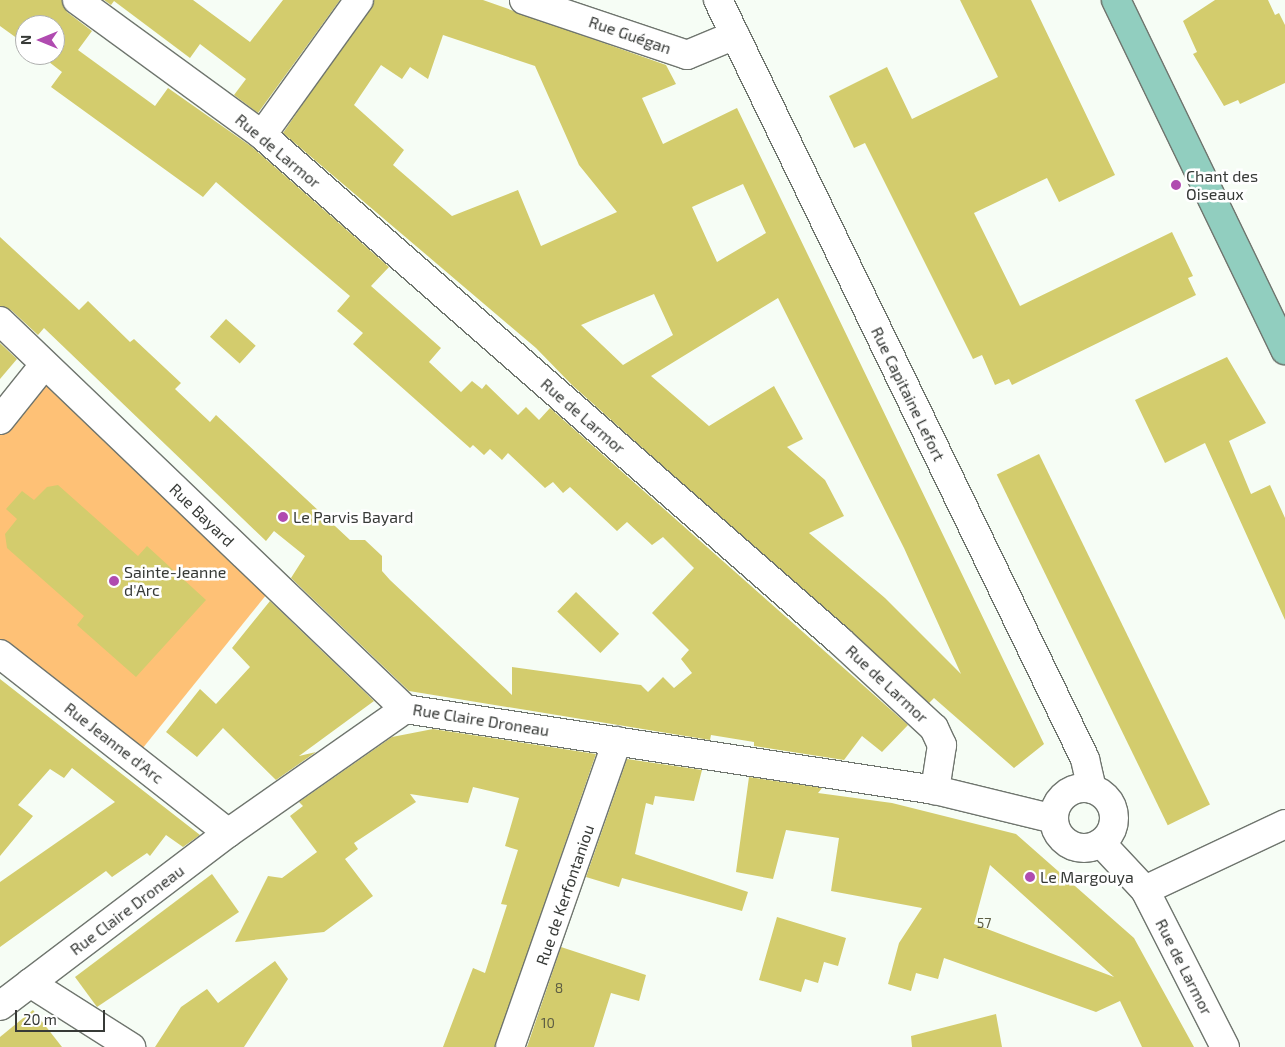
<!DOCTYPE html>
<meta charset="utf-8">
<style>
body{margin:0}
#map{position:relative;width:1285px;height:1047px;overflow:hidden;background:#f6fdf5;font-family:"Exo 2",sans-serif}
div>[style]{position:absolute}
.green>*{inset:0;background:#fec176}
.building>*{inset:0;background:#d3cc6d;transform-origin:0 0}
.roads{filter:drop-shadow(1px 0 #6f756e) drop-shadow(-1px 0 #6f756e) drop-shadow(0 1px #6f756e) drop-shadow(0 -1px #6f756e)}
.minor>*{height:28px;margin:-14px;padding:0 14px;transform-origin:14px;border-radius:14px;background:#fff}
.minor>.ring{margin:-14px;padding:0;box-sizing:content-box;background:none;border:28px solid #fff;border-radius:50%}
.major>*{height:28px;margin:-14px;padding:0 14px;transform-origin:14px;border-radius:14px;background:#91cebf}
.dots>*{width:14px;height:14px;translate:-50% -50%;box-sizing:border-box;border:2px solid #fff;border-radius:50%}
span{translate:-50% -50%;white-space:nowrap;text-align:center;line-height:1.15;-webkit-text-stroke:5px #fff;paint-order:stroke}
.number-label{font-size:14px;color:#5e5e44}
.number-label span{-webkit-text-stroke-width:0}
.street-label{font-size:16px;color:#373a37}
.poi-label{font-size:16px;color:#373a37}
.left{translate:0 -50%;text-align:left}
.north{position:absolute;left:15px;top:15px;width:50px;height:50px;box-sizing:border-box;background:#fff;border:1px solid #afb0af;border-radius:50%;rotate:270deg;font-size:14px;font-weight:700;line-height:20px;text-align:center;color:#373a37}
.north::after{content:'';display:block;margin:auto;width:18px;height:22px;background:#b04bb0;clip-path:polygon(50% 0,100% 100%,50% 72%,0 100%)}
.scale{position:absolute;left:15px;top:1010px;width:90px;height:22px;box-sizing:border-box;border:2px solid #373a37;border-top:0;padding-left:6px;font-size:15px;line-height:18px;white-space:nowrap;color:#373a37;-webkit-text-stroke:4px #fff;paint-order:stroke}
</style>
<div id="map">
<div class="green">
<div style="clip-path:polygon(44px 365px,275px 584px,134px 759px,0 654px,0 420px)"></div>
</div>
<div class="building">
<div style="clip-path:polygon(0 0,62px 0,67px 12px,92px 31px,78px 50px,155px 106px,168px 88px,252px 147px,389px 267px,371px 286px,441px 348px,429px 362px,461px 392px,472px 381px,482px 389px,486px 384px,518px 415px,526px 407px,539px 420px,550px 408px,908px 725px,882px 752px,862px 736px,844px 760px,754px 746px,754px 742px,711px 735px,710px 740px,409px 691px,291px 578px,305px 556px,274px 531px,266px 541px,44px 328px,38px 335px,11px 310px,0 306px,0 237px,79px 310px,88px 301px,130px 342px,134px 339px,181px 383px,175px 389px,210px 422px,216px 415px,350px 540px,365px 540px,382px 556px,382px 571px,390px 580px,512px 695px,512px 667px,641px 685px,648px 692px,663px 677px,674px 688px,692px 673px,681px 659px,689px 650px,652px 613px,694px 568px,663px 537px,652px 545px,627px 522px,617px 531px,570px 487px,563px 493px,553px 482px,545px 488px,508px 453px,502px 460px,490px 449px,484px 455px,473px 445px,470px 448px,353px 344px,363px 333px,337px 311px,350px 296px,216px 182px,203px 197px,51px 87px,62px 72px,40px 55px,55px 55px,55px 25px,25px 25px,25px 44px,0 26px)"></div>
<div style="clip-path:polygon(104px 0,193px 0,250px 42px,283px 0,340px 0,258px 113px,234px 95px,246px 79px,200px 44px,190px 58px,114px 1px,111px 5px)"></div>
<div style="clip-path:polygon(evenodd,374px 0,483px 0,666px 65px,676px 84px,642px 98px,663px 144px,737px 108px,1044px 744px,1014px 768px,934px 698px,929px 703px,572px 385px,536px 348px,283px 133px,374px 0,443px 35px,535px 66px,579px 165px,617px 212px,541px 246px,518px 190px,452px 216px,393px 165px,404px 150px,354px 105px,381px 65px,402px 79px,410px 67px,428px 79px,443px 35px,374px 0,743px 184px,766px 233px,717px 262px,692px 207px,743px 184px,374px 0,654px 294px,673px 335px,623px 365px,581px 325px,654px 294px,374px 0,778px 298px,904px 548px,961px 674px,885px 598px,809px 533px,844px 516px,825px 480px,787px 447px,803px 439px,774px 386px,709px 426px,651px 376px,778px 298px)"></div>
<div style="clip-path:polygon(960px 0,1031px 0,1115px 175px,1059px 202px,1047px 178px,974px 213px,1020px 306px,1172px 232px,1193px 276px,1188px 278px,1196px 295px,1012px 385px,1009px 379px,995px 385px,982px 355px,973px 359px,865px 143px,854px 148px,829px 96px,887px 67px,912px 119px,998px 77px)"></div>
<div style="clip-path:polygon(1215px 0,1268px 0,1275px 15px,1279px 13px,1285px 25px,1285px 83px,1240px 104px,1238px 100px,1224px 106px,1193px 54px,1197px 52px,1183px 21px)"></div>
<div style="left:226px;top:319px;width:40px;height:24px;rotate:42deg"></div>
<div style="clip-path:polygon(0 343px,17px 359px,0 379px)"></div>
<div style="clip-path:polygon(1227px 357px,1266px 423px,1229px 441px,1251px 494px,1270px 485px,1285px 518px,1285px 620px,1205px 443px,1165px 463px,1135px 400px)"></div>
<div style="left:1039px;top:454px;width:390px;height:47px;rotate:64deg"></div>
<div style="clip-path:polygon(58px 485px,138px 556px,147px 546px,206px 600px,136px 677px,77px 625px,84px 616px,7px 548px,5px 534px,17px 519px,6px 509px,22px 491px,34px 500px,47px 487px)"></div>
<div style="left:576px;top:592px;width:60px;height:27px;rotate:44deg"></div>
<div style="clip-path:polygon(270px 601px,374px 701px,299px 756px,316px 752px,276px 780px,223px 728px,197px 757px,166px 732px,200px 689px,216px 704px,250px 667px,232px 648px)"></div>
<div style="clip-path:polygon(0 679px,200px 835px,183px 847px,166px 835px,150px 856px,147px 853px,112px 877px,106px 871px,0 947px,0 882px,115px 802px,72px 768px,64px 778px,50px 769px,18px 805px,33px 816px,0 856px)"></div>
<div style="clip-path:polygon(433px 729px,596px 754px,495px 1047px,443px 1047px,473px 968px,485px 973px,507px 905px,501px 904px,518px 850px,505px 846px,519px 798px,473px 787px,468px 803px,410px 794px,416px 802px,354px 843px,358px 849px,345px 859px,373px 896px,324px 932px,235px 942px,268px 876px,282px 878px,317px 852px,290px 816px,303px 806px,299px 802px,392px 737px)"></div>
<div style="clip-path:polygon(627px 759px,702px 770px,694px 801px,655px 796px,653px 805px,646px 803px,635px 854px,748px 892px,742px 911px,622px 878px,619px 887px,586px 877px)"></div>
<div style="clip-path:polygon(evenodd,749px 777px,822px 788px,818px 793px,892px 803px,1016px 834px,1134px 938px,1194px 1047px,1142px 1047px,1120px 1001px,1096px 1012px,944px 958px,938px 979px,916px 973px,911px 991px,888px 984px,899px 943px,922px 908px,831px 891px,839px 838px,786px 830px,773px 879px,736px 872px,749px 777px,990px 865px,1114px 977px,974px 924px,990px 865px)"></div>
<div style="clip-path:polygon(212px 874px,239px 912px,97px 1007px,75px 977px)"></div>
<div style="clip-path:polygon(777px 917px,846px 938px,838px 966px,824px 962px,818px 983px,805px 979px,801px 992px,759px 980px)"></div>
<div style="clip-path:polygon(561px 947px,646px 975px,639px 1001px,611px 993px,594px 1047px,527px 1047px)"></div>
<div style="clip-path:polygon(275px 961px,288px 979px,244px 1047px,155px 1047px,181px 1007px,207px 989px,218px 1003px)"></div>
<div style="clip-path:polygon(33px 1010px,62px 1047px,0 1047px,0 1037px)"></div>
<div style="clip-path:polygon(996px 1014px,1002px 1047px,912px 1047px,911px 1036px)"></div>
</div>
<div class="roads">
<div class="minor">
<div style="left:77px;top:0;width:229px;rotate:36.1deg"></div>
<div style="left:262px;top:135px;width:768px;rotate:41.2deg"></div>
<div style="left:840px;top:641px;width:128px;rotate:42.8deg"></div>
<div style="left:934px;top:728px;width:19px;rotate:65deg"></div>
<div style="left:942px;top:745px;width:46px;rotate:98.8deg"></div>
<div style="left:524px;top:0;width:172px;rotate:18.6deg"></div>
<div style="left:687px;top:55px;width:52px;rotate:-22.6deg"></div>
<div style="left:718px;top:0;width:843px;rotate:64.19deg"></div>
<div style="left:1085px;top:759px;width:31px;rotate:77deg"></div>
<div style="left:262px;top:135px;width:166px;rotate:-54.3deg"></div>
<div style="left:0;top:321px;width:561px;rotate:43.77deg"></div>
<div style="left:0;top:420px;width:70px;rotate:-51.3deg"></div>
<div style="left:0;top:654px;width:290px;rotate:38.1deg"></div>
<div class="ring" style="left:1054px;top:788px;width:32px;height:32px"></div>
<div style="left:1101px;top:843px;width:64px;rotate:46.9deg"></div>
<div style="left:1145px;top:890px;width:176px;rotate:63deg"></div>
<div style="left:1145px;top:890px;width:155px;rotate:-25.2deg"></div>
<div style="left:30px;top:983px;width:120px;rotate:32.4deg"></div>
<div style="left:0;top:1006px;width:286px;rotate:-37.2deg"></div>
<div style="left:228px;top:833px;width:216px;rotate:-35deg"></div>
<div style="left:405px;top:709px;width:536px;rotate:8.69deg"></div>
<div style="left:935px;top:790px;width:122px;rotate:13.7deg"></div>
<div style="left:510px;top:1047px;width:324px;rotate:-70.7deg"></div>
</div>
<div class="major">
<div style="left:1116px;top:0;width:389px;rotate:64.2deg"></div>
</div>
</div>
<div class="dots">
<div style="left:1176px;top:185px;background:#b04bb0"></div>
<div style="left:283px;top:517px;background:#b04bb0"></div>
<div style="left:114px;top:581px;background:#b04bb0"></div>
<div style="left:1030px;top:877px;background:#b04bb0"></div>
</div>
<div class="number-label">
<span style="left:984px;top:923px">57</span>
<span style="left:559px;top:988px">8</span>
<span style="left:548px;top:1023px">10</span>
</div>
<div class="street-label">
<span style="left:630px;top:35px;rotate:19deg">Rue Guégan</span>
<span style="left:278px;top:151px;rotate:40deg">Rue de Larmor</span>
<span style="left:908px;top:394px;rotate:64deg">Rue Capitaine Lefort</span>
<span style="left:583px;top:416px;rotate:41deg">Rue de Larmor</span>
<span style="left:202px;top:515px;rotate:44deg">Rue Bayard</span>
<span style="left:887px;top:684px;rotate:43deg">Rue de Larmor</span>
<span style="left:481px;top:720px;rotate:9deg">Rue Claire Droneau</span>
<span style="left:114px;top:743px;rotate:38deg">Rue Jeanne d'Arc</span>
<span style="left:565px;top:895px;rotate:-71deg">Rue de Kerfontaniou</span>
<span style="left:127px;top:910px;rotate:-37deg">Rue Claire Droneau</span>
<span style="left:1184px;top:967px;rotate:63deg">Rue de Larmor</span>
</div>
<div class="poi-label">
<span class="left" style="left:1186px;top:185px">Chant des<br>Oiseaux</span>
<span class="left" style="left:293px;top:517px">Le Parvis Bayard</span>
<span class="left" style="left:124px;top:581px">Sainte-Jeanne<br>d'Arc</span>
<span class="left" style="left:1040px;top:877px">Le Margouya</span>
</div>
<div class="north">N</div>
<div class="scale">20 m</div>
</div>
